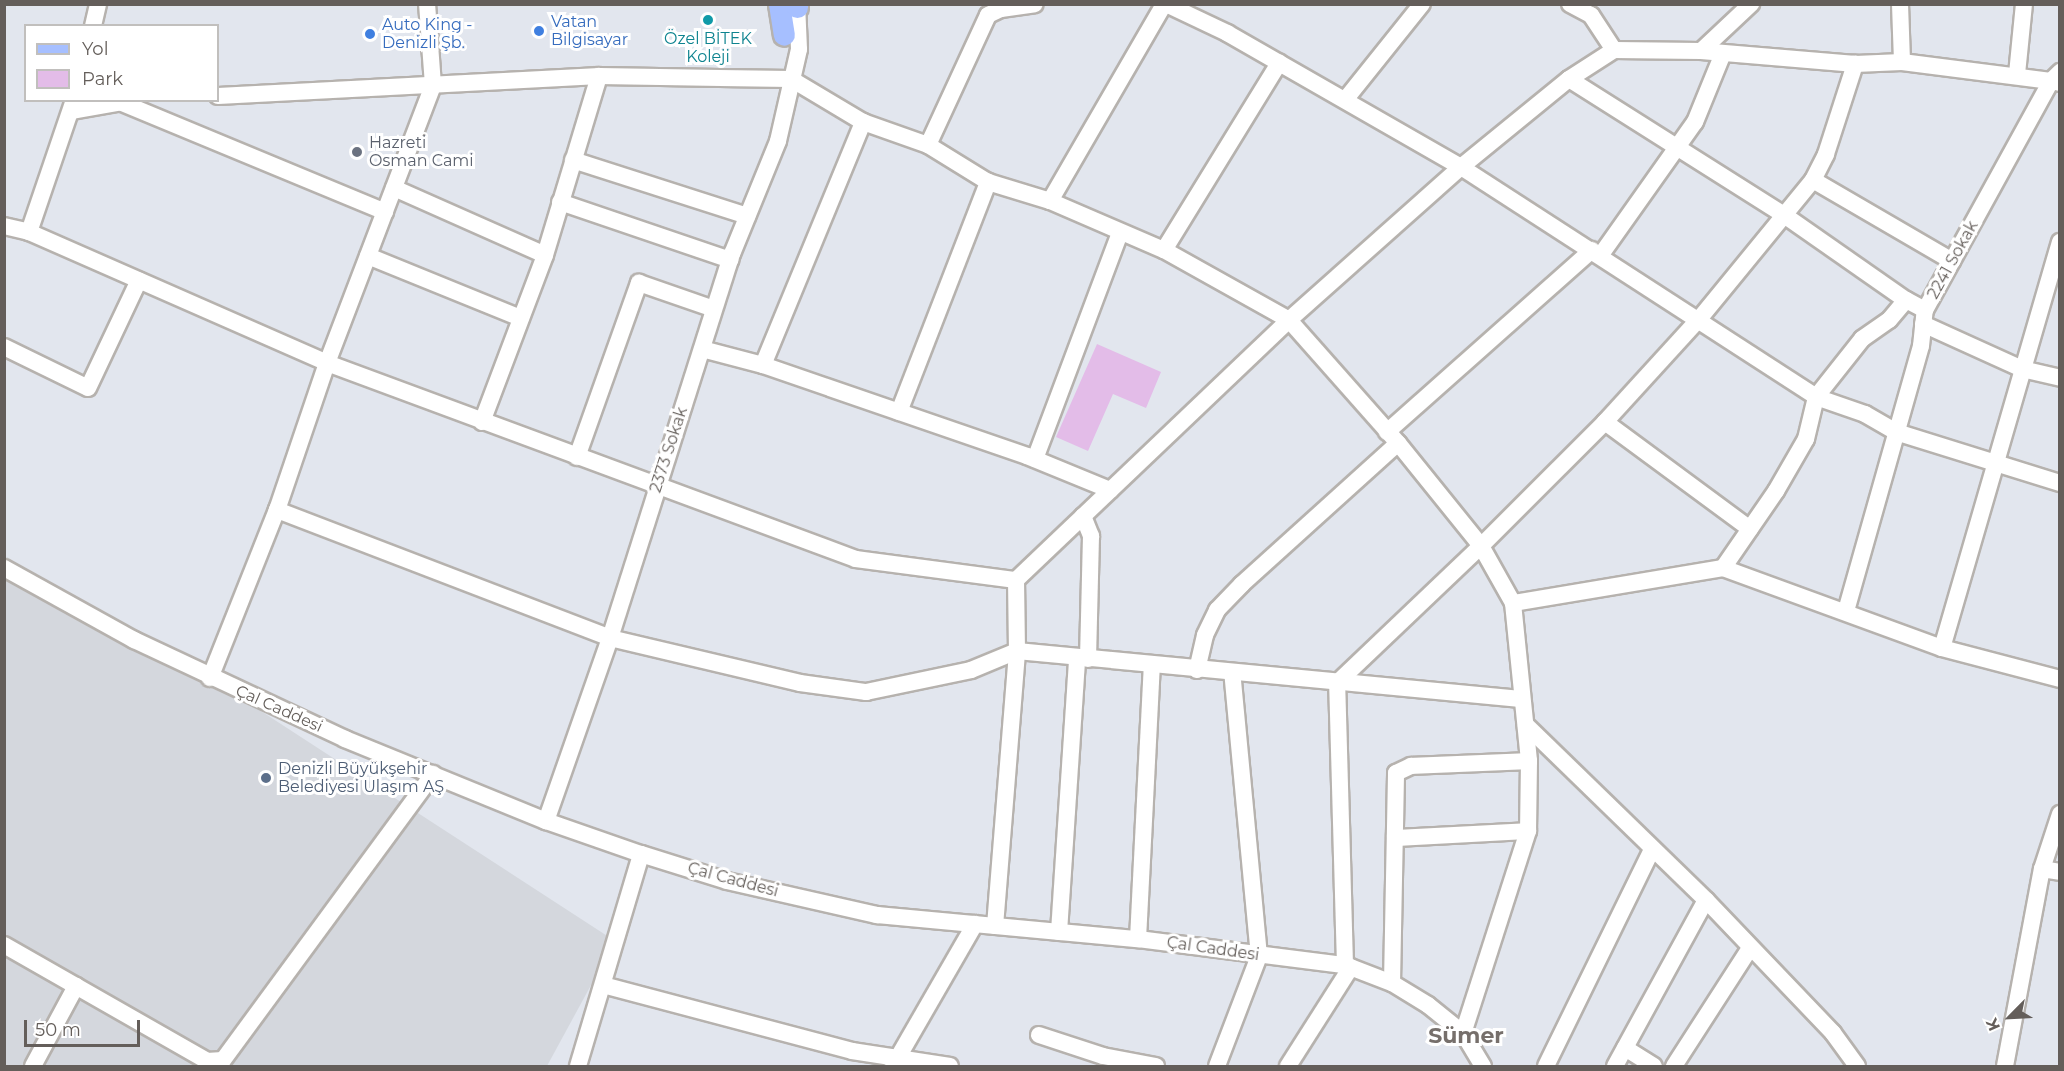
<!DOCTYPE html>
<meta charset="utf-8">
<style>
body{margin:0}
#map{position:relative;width:2064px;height:1071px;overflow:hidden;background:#e2e6ee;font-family:Montserrat,sans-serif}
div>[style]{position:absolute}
.industrial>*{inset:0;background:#d4d7dd}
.green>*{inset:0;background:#e3bce8}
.roads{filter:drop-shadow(2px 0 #b6b2ae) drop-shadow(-2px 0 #b6b2ae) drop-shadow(0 2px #b6b2ae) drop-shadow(0 -2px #b6b2ae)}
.minor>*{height:16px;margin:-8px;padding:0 8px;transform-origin:8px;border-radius:8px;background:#fff}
.major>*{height:21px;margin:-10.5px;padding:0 10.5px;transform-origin:10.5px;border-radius:10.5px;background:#a6bfff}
.dots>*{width:16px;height:16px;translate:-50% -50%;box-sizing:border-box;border:3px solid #fff;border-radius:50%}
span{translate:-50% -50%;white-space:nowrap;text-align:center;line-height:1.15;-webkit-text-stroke:6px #fff;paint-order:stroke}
.shop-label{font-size:16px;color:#366cbe}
.left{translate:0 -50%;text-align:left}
.culture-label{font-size:16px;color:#0d838f}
.worship-label{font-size:16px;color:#5b616d}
.street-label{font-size:16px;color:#645e5a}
.service-label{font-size:16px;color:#4e5e75}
.district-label{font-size:22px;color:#766f6b;font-weight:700}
.frame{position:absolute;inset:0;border:6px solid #645e5a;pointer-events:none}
.legend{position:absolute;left:24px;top:24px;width:195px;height:78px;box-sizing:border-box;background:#fff;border:2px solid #c1bfbd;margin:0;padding:8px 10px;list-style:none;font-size:18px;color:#645e5a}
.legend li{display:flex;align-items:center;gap:12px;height:30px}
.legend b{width:30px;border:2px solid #c1bfbd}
.north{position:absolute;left:1980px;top:987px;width:60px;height:60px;-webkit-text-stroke:4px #fff;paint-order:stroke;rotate:246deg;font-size:16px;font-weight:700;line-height:24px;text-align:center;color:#645e5a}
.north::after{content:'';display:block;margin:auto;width:21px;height:27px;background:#645e5a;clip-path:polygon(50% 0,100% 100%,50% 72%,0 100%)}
.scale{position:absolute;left:24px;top:1020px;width:116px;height:27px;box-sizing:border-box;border:3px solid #645e5a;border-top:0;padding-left:8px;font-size:18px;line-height:21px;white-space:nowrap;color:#645e5a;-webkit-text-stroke:4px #fff;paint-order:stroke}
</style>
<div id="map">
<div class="industrial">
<div style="clip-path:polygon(4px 566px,210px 678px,615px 941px,547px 1066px,5px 1066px)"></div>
</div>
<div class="green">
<div style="clip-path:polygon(1097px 344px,1161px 372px,1146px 408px,1113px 394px,1088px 451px,1056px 437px)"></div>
</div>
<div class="roads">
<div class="minor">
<div style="left:1166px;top:4px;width:68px;rotate:25.4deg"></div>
<div style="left:1227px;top:33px;width:270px;rotate:29.8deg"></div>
<div style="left:1461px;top:167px;width:423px;rotate:32.9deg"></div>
<div style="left:1816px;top:397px;width:43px;rotate:103.4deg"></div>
<div style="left:1806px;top:439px;width:60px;rotate:120deg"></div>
<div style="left:1776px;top:491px;width:93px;rotate:124.5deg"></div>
<div style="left:1723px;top:568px;width:213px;rotate:170.5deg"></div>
<div style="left:1570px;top:4px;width:24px;rotate:28deg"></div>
<div style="left:1591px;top:15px;width:42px;rotate:56.7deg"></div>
<div style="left:1900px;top:4px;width:58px;rotate:88deg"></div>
<div style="left:93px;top:26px;width:23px;rotate:-77deg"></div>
<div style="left:1701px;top:51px;width:69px;rotate:-43.2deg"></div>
<div style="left:2017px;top:74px;width:70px;rotate:-84.3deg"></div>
<div style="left:1569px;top:79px;width:254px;rotate:32.3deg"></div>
<div style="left:1784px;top:215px;width:149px;rotate:34.9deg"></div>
<div style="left:2060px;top:83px;width:9px;rotate:-167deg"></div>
<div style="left:2051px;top:81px;width:261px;rotate:118.8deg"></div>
<div style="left:1925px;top:310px;width:21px;rotate:-152deg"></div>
<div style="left:1906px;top:300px;width:26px;rotate:130deg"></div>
<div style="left:1889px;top:320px;width:33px;rotate:145deg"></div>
<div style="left:1862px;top:339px;width:74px;rotate:128.4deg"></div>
<div style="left:1816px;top:397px;width:52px;rotate:19.1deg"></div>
<div style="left:1865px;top:414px;width:36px;rotate:30deg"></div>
<div style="left:1896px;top:432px;width:172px;rotate:17.3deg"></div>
<div style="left:218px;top:96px;width:382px;rotate:-3deg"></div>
<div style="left:599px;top:76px;width:192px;rotate:0.9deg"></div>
<div style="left:791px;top:79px;width:84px;rotate:30.8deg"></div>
<div style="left:863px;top:122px;width:69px;rotate:19.5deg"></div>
<div style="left:928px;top:145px;width:70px;rotate:31.7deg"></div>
<div style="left:988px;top:182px;width:65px;rotate:17deg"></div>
<div style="left:1050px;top:201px;width:124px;rotate:23.3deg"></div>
<div style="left:1164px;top:250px;width:143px;rotate:29.2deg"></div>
<div style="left:1289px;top:320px;width:164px;rotate:48.5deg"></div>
<div style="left:1398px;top:443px;width:132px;rotate:51.1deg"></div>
<div style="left:1481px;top:546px;width:65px;rotate:60.7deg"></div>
<div style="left:1513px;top:603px;width:159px;rotate:84.2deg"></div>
<div style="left:1529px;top:761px;width:70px;rotate:90.8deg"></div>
<div style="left:1528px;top:831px;width:212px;rotate:107.8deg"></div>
<div style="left:1345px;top:100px;width:123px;rotate:-51.3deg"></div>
<div style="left:120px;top:102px;width:287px;rotate:22.5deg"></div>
<div style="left:71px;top:111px;width:59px;rotate:-9.8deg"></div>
<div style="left:928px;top:145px;width:143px;rotate:-65.2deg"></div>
<div style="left:988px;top:15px;width:14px;rotate:-25deg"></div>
<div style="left:1001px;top:9px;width:34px;rotate:-8deg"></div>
<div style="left:573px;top:160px;width:183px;rotate:17.8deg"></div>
<div style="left:1813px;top:180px;width:161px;rotate:30.2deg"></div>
<div style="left:394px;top:188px;width:165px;rotate:23.9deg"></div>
<div style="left:1050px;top:201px;width:228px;rotate:-59.9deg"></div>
<div style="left:560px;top:202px;width:180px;rotate:18.8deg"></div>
<div style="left:4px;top:226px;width:26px;rotate:13deg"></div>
<div style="left:29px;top:232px;width:326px;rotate:23.7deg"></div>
<div style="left:327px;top:363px;width:564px;rotate:20.33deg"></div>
<div style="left:856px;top:559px;width:161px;rotate:7.5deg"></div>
<div style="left:29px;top:232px;width:139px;rotate:-71.2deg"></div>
<div style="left:1164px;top:250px;width:220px;rotate:-58.4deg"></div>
<div style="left:368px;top:256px;width:165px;rotate:22.1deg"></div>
<div style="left:1600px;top:256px;width:164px;rotate:-54.7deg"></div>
<div style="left:1695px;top:122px;width:71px;rotate:-67.8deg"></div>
<div style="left:1923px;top:324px;width:109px;rotate:24.4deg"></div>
<div style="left:2022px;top:369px;width:39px;rotate:13deg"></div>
<div style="left:4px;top:347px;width:93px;rotate:26deg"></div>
<div style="left:88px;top:388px;width:119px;rotate:-64.7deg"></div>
<div style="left:702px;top:349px;width:63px;rotate:14.7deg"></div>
<div style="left:763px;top:365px;width:279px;rotate:19deg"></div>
<div style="left:1027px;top:456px;width:90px;rotate:22.3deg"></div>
<div style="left:763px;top:365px;width:263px;rotate:-67.6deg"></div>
<div style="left:899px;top:412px;width:247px;rotate:-68.8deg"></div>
<div style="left:482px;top:422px;width:178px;rotate:-69.3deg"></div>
<div style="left:545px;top:255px;width:187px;rotate:-73.2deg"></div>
<div style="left:1605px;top:422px;width:180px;rotate:36.4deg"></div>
<div style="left:1387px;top:432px;width:274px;rotate:-41.6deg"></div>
<div style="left:577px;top:457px;width:185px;rotate:-70.4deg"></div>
<div style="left:639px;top:283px;width:79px;rotate:19.1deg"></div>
<div style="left:1035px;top:459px;width:241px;rotate:-69.4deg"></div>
<div style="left:277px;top:510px;width:357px;rotate:21deg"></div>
<div style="left:610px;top:638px;width:195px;rotate:13.3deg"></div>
<div style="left:800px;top:683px;width:67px;rotate:7.8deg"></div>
<div style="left:866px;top:692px;width:107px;rotate:-11.8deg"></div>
<div style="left:971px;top:670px;width:50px;rotate:-22.4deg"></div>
<div style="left:1017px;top:651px;width:506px;rotate:5.44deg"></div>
<div style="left:1083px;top:516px;width:22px;rotate:68deg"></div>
<div style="left:1091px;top:536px;width:123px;rotate:91.4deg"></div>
<div style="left:4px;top:568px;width:149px;rotate:29deg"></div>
<div style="left:134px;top:640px;width:233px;rotate:25.1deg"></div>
<div style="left:345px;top:739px;width:217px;rotate:22.2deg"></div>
<div style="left:546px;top:821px;width:101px;rotate:19.2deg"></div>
<div style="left:641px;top:854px;width:90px;rotate:17.4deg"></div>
<div style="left:727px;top:881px;width:154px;rotate:12.8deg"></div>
<div style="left:877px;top:915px;width:262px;rotate:5.3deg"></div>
<div style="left:1138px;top:939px;width:209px;rotate:7.2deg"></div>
<div style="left:1345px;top:965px;width:50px;rotate:21deg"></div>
<div style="left:1392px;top:983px;width:42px;rotate:31.4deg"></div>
<div style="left:1428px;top:1005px;width:45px;rotate:38.7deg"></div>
<div style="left:1463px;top:1033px;width:39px;rotate:59deg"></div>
<div style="left:1723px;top:568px;width:233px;rotate:20.1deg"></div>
<div style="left:1942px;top:648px;width:122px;rotate:14.7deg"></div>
<div style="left:1846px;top:611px;width:275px;rotate:-74.2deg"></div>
<div style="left:1921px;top:346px;width:36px;rotate:-84deg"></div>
<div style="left:1942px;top:648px;width:423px;rotate:-73.8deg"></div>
<div style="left:1197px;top:670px;width:36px;rotate:-77deg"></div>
<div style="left:1205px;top:635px;width:28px;rotate:-64deg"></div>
<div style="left:1217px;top:610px;width:36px;rotate:-46deg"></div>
<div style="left:1242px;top:584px;width:210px;rotate:-42.1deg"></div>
<div style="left:210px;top:678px;width:181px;rotate:-68.3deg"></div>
<div style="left:277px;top:510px;width:155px;rotate:-71.2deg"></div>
<div style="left:327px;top:363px;width:298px;rotate:-69.1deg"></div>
<div style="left:433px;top:85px;width:81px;rotate:-94.2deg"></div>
<div style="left:1526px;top:725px;width:251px;rotate:44.2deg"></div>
<div style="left:1706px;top:900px;width:184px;rotate:46.3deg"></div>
<div style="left:1833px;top:1033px;width:41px;rotate:54deg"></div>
<div style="left:546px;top:821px;width:194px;rotate:-70.7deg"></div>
<div style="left:610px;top:638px;width:403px;rotate:-72.4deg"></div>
<div style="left:732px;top:254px;width:122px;rotate:-67.8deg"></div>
<div style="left:778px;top:141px;width:94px;rotate:-77.1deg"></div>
<div style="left:799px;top:49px;width:45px;rotate:-92.5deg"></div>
<div style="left:1395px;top:838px;width:133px;rotate:-3deg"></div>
<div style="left:2042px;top:869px;width:18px;rotate:9deg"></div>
<div style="left:995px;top:926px;width:276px;rotate:-85.4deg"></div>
<div style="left:1017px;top:651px;width:71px;rotate:-90.8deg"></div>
<div style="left:1016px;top:580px;width:377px;rotate:-43.6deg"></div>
<div style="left:1289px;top:320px;width:230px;rotate:-41.7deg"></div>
<div style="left:1461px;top:167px;width:139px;rotate:-39.2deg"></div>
<div style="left:1569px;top:79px;width:54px;rotate:-32.8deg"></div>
<div style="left:1614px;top:50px;width:87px;rotate:0.7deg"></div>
<div style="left:1701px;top:51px;width:155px;rotate:4.8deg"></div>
<div style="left:1855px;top:64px;width:47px;rotate:-2.4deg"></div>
<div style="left:1902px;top:62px;width:150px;rotate:7.3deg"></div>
<div style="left:2051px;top:81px;width:13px;rotate:-45deg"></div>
<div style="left:1059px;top:932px;width:275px;rotate:-86.2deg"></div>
<div style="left:1138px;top:939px;width:273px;rotate:-87.1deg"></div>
<div style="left:4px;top:945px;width:234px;rotate:29.7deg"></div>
<div style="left:207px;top:1061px;width:16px;rotate:-4deg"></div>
<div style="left:223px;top:1060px;width:355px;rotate:-53.7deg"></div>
<div style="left:1345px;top:965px;width:282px;rotate:-91.6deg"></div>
<div style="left:1337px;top:683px;width:199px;rotate:-43.6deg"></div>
<div style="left:1481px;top:546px;width:175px;rotate:-45deg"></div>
<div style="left:1605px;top:422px;width:141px;rotate:-47.6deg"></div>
<div style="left:1700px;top:318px;width:178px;rotate:-50.7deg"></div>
<div style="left:1813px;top:180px;width:29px;rotate:-63deg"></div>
<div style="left:1826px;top:154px;width:95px;rotate:-72.1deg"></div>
<div style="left:1392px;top:983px;width:210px;rotate:-88.9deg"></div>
<div style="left:1396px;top:773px;width:17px;rotate:-25deg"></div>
<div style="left:1411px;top:766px;width:118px;rotate:-2.4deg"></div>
<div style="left:603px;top:985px;width:258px;rotate:14.8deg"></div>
<div style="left:852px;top:1051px;width:99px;rotate:8.7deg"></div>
<div style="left:1039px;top:1035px;width:67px;rotate:18.2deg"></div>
<div style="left:1103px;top:1056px;width:54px;rotate:10.7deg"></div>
<div style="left:1625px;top:1048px;width:34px;rotate:32deg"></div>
<div style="left:33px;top:1066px;width:91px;rotate:-61.7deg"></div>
<div style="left:578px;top:1066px;width:221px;rotate:-73.4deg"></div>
<div style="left:893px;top:1066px;width:164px;rotate:-60deg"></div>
<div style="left:1217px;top:1066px;width:118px;rotate:-69.1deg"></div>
<div style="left:1259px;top:956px;width:284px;rotate:-95.4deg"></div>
<div style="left:1288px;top:1066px;width:117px;rotate:-57.5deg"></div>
<div style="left:1546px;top:1066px;width:241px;rotate:-63.9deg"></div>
<div style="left:1615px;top:1066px;width:189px;rotate:-61.3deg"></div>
<div style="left:1674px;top:1066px;width:140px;rotate:-57.2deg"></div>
<div style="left:2005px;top:1066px;width:200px;rotate:-79.4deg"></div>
<div style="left:2042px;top:869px;width:58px;rotate:-71.9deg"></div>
</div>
<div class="major">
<div style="left:779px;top:4px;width:31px;rotate:81deg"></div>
<div style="left:797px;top:7px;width:3px;rotate:-90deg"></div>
</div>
</div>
<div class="dots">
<div style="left:708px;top:20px;background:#0f9aa8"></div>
<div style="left:539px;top:31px;background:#3f7fe0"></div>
<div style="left:370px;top:34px;background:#3f7fe0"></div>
<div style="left:357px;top:152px;background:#6b7280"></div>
<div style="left:266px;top:778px;background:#5c6f8a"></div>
</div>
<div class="shop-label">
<span class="left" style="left:551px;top:31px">Vatan<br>Bilgisayar</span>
<span class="left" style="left:382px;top:34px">Auto King -<br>Denizli Şb.</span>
</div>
<div class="culture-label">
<span style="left:708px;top:48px">Özel BİTEK<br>Koleji</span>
</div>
<div class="worship-label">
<span class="left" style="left:369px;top:152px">Hazreti<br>Osman Cami</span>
</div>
<div class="street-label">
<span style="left:1953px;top:260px;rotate:-61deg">2241 Sokak</span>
<span style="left:669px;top:450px;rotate:-72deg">2373 Sokak</span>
<span style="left:279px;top:709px;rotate:24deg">Çal Caddesi</span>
<span style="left:733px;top:880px;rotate:15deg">Çal Caddesi</span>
<span style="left:1213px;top:949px;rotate:8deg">Çal Caddesi</span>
</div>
<div class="service-label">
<span class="left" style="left:278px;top:778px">Denizli Büyükşehir<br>Belediyesi Ulaşım AŞ</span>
</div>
<div class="district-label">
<span style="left:1466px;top:1036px">Sümer</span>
</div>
<div class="frame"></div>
<ul class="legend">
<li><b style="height:8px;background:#a6bfff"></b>Yol</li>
<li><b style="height:16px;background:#e3bce8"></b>Park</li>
</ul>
<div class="north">K</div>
<div class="scale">50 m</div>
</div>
